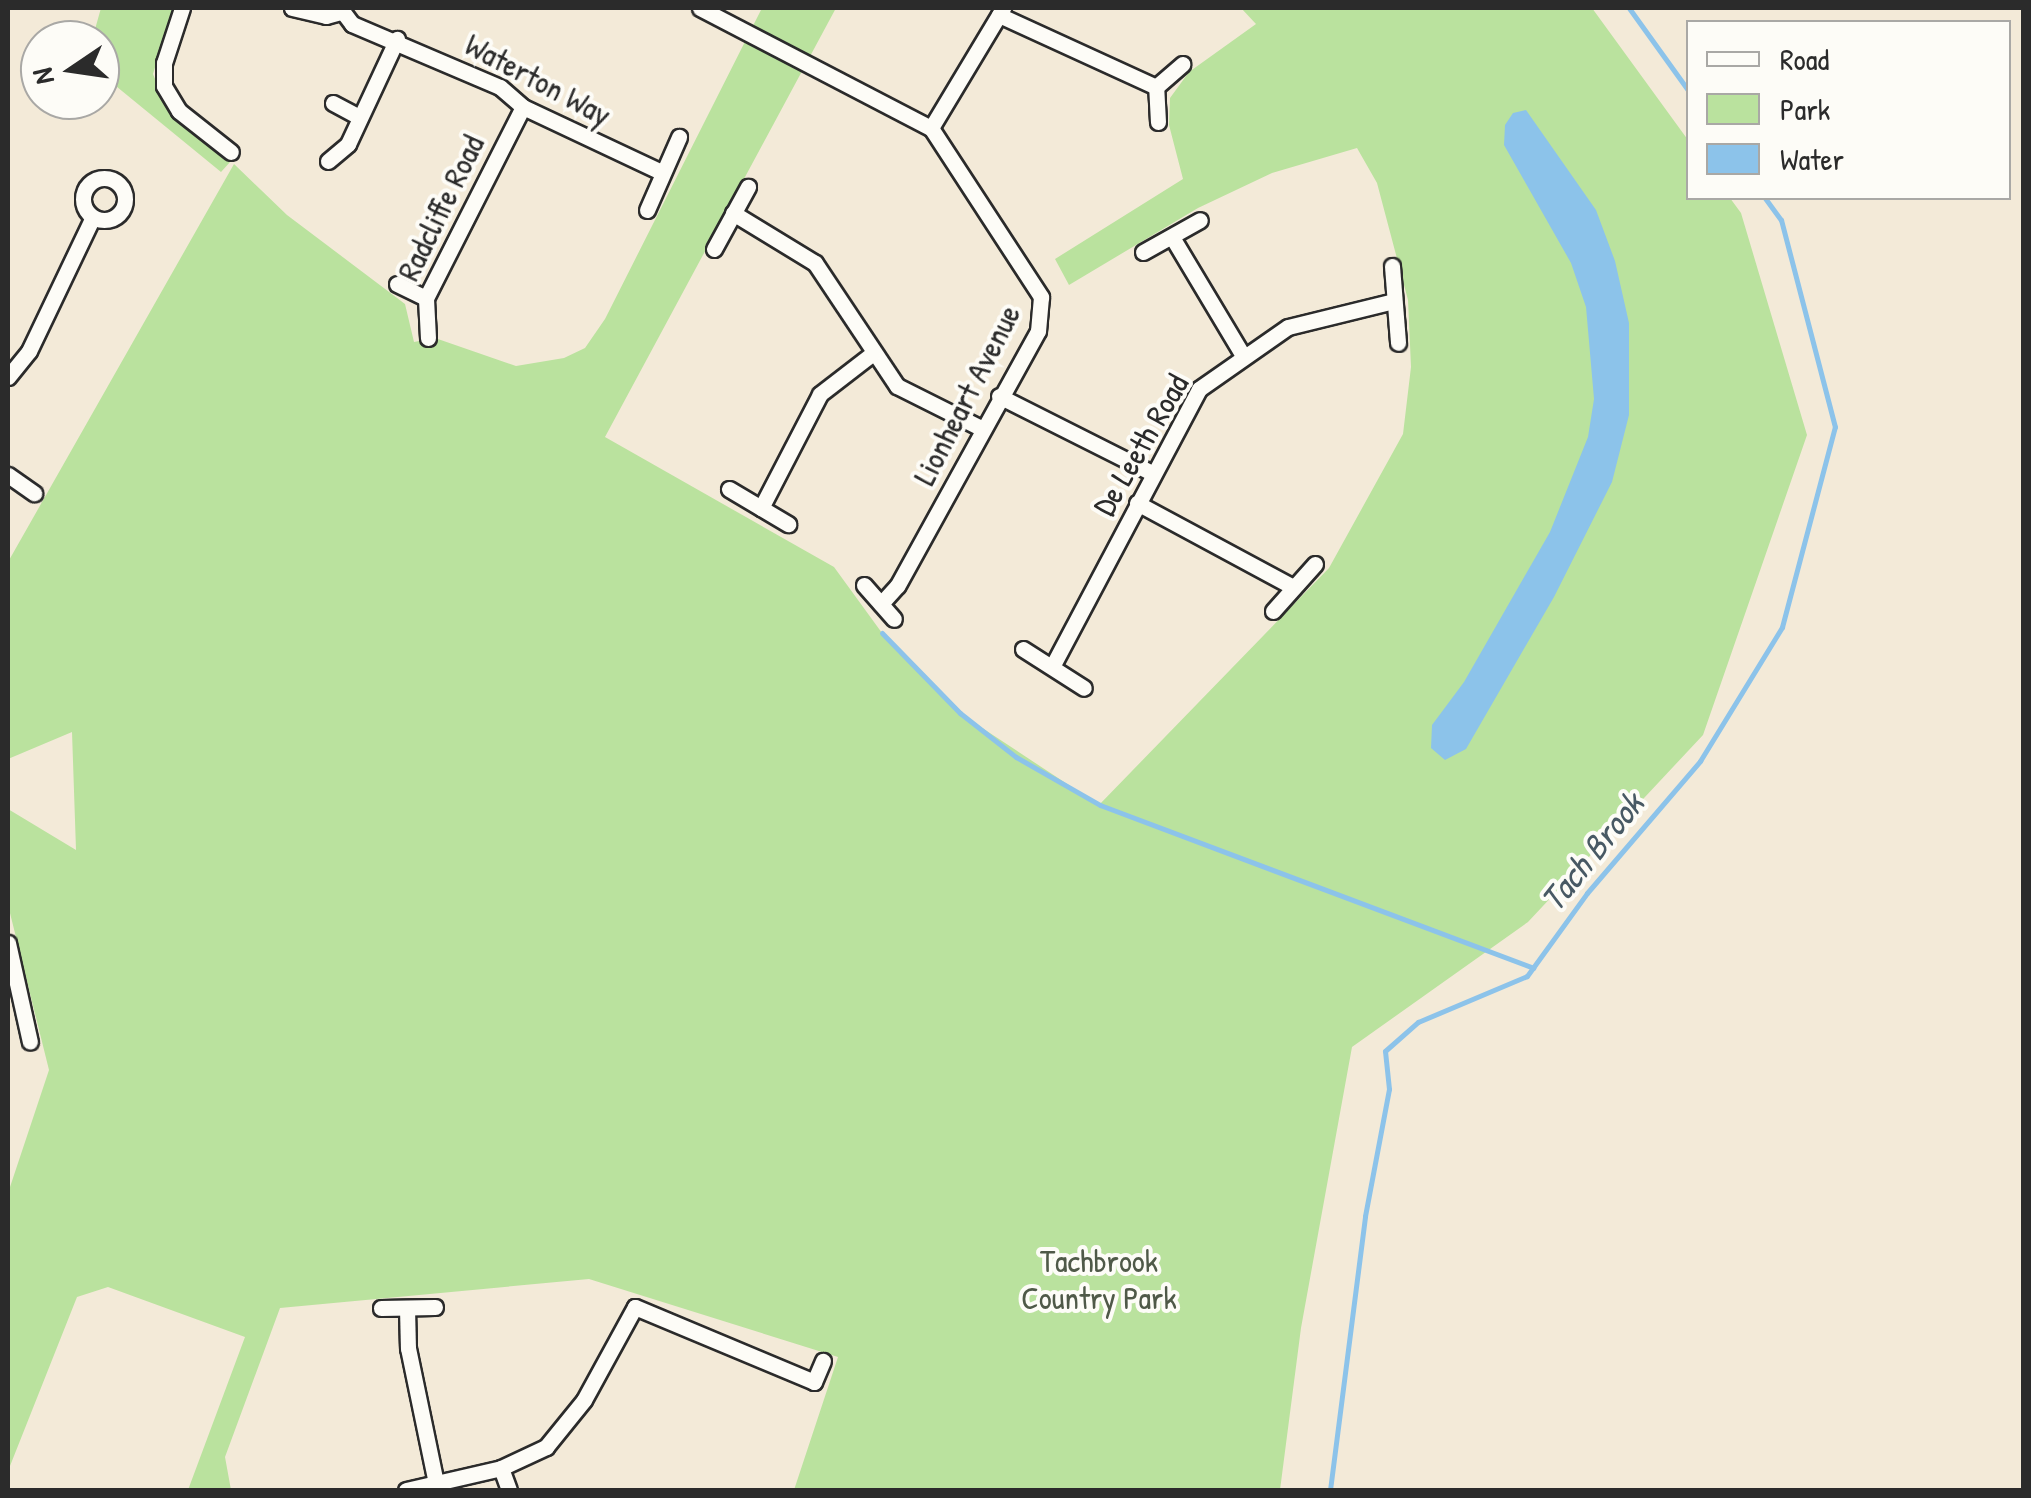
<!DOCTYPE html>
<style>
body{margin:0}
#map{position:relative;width:2031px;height:1498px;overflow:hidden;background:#f3ead8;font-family:"Patrick Hand",sans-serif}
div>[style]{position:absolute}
.green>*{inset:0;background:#bae29e}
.water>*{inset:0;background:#8cc3ea}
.stream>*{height:5px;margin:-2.5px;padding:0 2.5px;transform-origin:2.5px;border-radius:2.5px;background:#8cc3ea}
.roads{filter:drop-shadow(2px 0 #2b2b2b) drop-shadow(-2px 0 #2b2b2b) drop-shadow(0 2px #2b2b2b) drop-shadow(0 -2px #2b2b2b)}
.street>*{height:15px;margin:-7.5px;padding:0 7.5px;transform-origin:7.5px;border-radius:7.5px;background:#fdfcf7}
.street>.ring{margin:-7.5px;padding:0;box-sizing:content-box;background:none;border:15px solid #fdfcf7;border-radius:50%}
span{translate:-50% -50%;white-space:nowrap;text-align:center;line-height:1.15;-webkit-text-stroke:8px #fdfcf7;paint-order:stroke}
.street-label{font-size:32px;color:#2b2b2b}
.park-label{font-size:32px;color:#4f5948}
.water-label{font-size:35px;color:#485964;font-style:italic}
.frame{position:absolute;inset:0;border:10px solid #2b2b2b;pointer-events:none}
.legend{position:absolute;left:1686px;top:20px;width:325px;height:180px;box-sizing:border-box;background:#fdfcf7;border:2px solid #a9a8a5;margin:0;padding:12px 18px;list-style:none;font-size:30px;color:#2b2b2b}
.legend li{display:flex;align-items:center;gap:20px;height:50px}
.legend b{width:50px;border:2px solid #a9a8a5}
.north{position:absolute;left:20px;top:20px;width:100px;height:100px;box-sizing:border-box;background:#fdfcf7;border:2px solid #a9a8a5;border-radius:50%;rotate:257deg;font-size:28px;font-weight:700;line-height:40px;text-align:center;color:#2b2b2b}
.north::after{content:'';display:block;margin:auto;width:35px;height:45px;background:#2b2b2b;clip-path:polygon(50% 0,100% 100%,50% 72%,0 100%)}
</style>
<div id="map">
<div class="green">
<div style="clip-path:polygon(101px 8px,173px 8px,153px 74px,164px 101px,231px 161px,221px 172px,100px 73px,100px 40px,92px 40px)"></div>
<div style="clip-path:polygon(762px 8px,836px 8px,605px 437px,834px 567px,882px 633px,964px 716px,1099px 805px,1329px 568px,1403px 434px,1411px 367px,1408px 300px,1377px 183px,1357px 148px,1272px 173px,1198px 208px,1069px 285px,1055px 259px,1183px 179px,1169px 125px,1170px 98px,1189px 72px,1256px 24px,1241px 8px,1592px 8px,1688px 140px,1688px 198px,1730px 198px,1741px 213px,1807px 435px,1703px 735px,1528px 922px,1352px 1047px,1301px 1328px,1280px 1490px,794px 1490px,838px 1357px,589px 1279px,280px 1308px,225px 1457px,231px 1490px,188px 1490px,245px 1337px,108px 1287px,77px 1297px,8px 1471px,8px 1193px,49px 1070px,8px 905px,8px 809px,76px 850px,72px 732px,8px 759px,8px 562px,234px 164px,287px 215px,405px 304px,414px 342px,435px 338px,516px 366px,564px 358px,585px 348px,605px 319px)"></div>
</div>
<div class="water">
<div style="clip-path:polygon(1526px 110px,1596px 210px,1615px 261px,1629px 323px,1629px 415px,1612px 482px,1554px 597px,1466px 749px,1445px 760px,1431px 748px,1432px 725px,1464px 682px,1550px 532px,1588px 437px,1594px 399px,1586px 307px,1571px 263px,1504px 145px,1505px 125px,1513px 113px)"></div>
</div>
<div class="stream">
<div style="left:1629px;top:8px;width:101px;rotate:54.3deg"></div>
<div style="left:882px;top:633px;width:112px;rotate:45.7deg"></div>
<div style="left:960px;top:713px;width:71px;rotate:38.2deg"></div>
<div style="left:1016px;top:757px;width:97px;rotate:29.7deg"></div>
<div style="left:1100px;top:805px;width:463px;rotate:20.6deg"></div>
<div style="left:1330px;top:1490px;width:276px;rotate:-82.7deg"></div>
<div style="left:1365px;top:1216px;width:129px;rotate:-79.3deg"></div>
<div style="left:1389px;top:1089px;width:38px;rotate:-96deg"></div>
<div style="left:1385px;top:1051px;width:44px;rotate:-41.3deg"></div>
<div style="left:1418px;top:1022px;width:118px;rotate:-22.9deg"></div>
<div style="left:1527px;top:976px;width:102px;rotate:-54.1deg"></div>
<div style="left:1587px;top:893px;width:174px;rotate:-49.4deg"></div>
<div style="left:1700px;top:761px;width:157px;rotate:-58.5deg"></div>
<div style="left:1782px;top:627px;width:207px;rotate:-75.2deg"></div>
<div style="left:1835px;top:427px;width:214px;rotate:-104.6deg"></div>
<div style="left:1781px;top:220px;width:27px;rotate:-126deg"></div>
</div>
<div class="roads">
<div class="street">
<div style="left:182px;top:8px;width:58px;rotate:108.1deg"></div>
<div style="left:164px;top:63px;width:23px;rotate:90deg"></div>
<div style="left:164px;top:86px;width:29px;rotate:59deg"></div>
<div style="left:179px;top:111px;width:66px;rotate:38.3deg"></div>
<div style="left:292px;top:8px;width:35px;rotate:13deg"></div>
<div style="left:326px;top:16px;width:16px;rotate:-15deg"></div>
<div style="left:340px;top:8px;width:20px;rotate:53deg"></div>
<div style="left:352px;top:24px;width:161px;rotate:23.1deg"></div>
<div style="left:500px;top:87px;width:30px;rotate:41deg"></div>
<div style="left:523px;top:107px;width:153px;rotate:25.2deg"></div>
<div style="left:700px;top:8px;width:260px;rotate:27.5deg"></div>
<div style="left:931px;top:128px;width:202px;rotate:56.9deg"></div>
<div style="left:1041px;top:297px;width:34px;rotate:95deg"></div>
<div style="left:1038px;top:331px;width:291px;rotate:118.9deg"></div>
<div style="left:897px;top:586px;width:24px;rotate:132deg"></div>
<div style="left:999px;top:15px;width:173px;rotate:24.6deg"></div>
<div style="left:333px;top:103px;width:30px;rotate:28deg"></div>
<div style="left:1158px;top:122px;width:35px;rotate:-93deg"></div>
<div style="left:1156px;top:87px;width:35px;rotate:-41deg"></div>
<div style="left:931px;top:128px;width:140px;rotate:-59deg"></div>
<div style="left:328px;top:161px;width:26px;rotate:-40deg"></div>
<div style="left:348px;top:144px;width:116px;rotate:-65deg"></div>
<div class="ring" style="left:83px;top:178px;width:27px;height:27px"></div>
<div style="left:647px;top:210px;width:80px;rotate:-66.3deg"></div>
<div style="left:733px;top:213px;width:96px;rotate:31.4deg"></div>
<div style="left:815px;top:263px;width:148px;rotate:56.3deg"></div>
<div style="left:897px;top:386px;width:96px;rotate:26.6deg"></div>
<div style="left:1172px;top:237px;width:136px;rotate:59.1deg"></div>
<div style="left:714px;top:249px;width:71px;rotate:-61.3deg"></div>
<div style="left:1143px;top:252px;width:65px;rotate:-29.3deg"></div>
<div style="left:1392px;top:266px;width:77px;rotate:85.5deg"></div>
<div style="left:397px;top:284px;width:32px;rotate:26deg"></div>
<div style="left:428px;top:338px;width:40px;rotate:-92.9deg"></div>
<div style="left:426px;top:298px;width:214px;rotate:-63.1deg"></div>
<div style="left:8px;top:377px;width:33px;rotate:-51deg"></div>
<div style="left:29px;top:351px;width:148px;rotate:-64.5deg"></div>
<div style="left:999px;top:396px;width:171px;rotate:26.7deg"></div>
<div style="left:8px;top:475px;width:32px;rotate:35deg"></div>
<div style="left:729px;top:489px;width:69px;rotate:30.7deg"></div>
<div style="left:1137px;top:503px;width:177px;rotate:28.3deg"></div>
<div style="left:761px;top:508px;width:128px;rotate:-62.6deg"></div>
<div style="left:820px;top:394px;width:66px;rotate:-37.6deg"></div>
<div style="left:864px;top:585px;width:45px;rotate:48.6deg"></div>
<div style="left:1273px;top:611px;width:63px;rotate:-48.2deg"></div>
<div style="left:1023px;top:649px;width:72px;rotate:32.6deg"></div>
<div style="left:1053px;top:665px;width:312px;rotate:-62.1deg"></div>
<div style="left:1199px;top:389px;width:108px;rotate:-34.9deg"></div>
<div style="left:1288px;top:327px;width:109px;rotate:-13.8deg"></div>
<div style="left:8px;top:943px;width:101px;rotate:77.5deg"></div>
<div style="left:381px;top:1308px;width:54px;rotate:-1.1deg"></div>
<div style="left:407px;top:1308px;width:40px;rotate:88.6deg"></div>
<div style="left:408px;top:1348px;width:138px;rotate:78.3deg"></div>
<div style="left:501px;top:1468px;width:23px;rotate:70deg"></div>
<div style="left:406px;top:1490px;width:98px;rotate:-13deg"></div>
<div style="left:501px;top:1468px;width:50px;rotate:-25deg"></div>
<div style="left:546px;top:1447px;width:60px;rotate:-51deg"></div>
<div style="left:584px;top:1400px;width:106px;rotate:-61.3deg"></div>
<div style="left:635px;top:1307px;width:194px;rotate:22.7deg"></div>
<div style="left:814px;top:1382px;width:23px;rotate:-67deg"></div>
</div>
</div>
<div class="street-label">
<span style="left:538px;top:80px;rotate:28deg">Waterton Way</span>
<span style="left:441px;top:208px;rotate:-64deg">Radcliffe Road</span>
<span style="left:967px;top:395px;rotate:-63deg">Lionheart Avenue</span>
<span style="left:1141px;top:445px;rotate:-60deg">De Leeth Road</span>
</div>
<div class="park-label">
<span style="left:1099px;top:1280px">Tachbrook<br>Country Park</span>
</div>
<div class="water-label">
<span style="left:1592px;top:852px;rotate:-51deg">Tach Brook</span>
</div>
<div class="frame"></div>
<ul class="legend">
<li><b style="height:12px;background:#fdfcf7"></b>Road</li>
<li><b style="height:28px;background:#bae29e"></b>Park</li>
<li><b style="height:28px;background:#8cc3ea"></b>Water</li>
</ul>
<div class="north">N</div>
</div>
